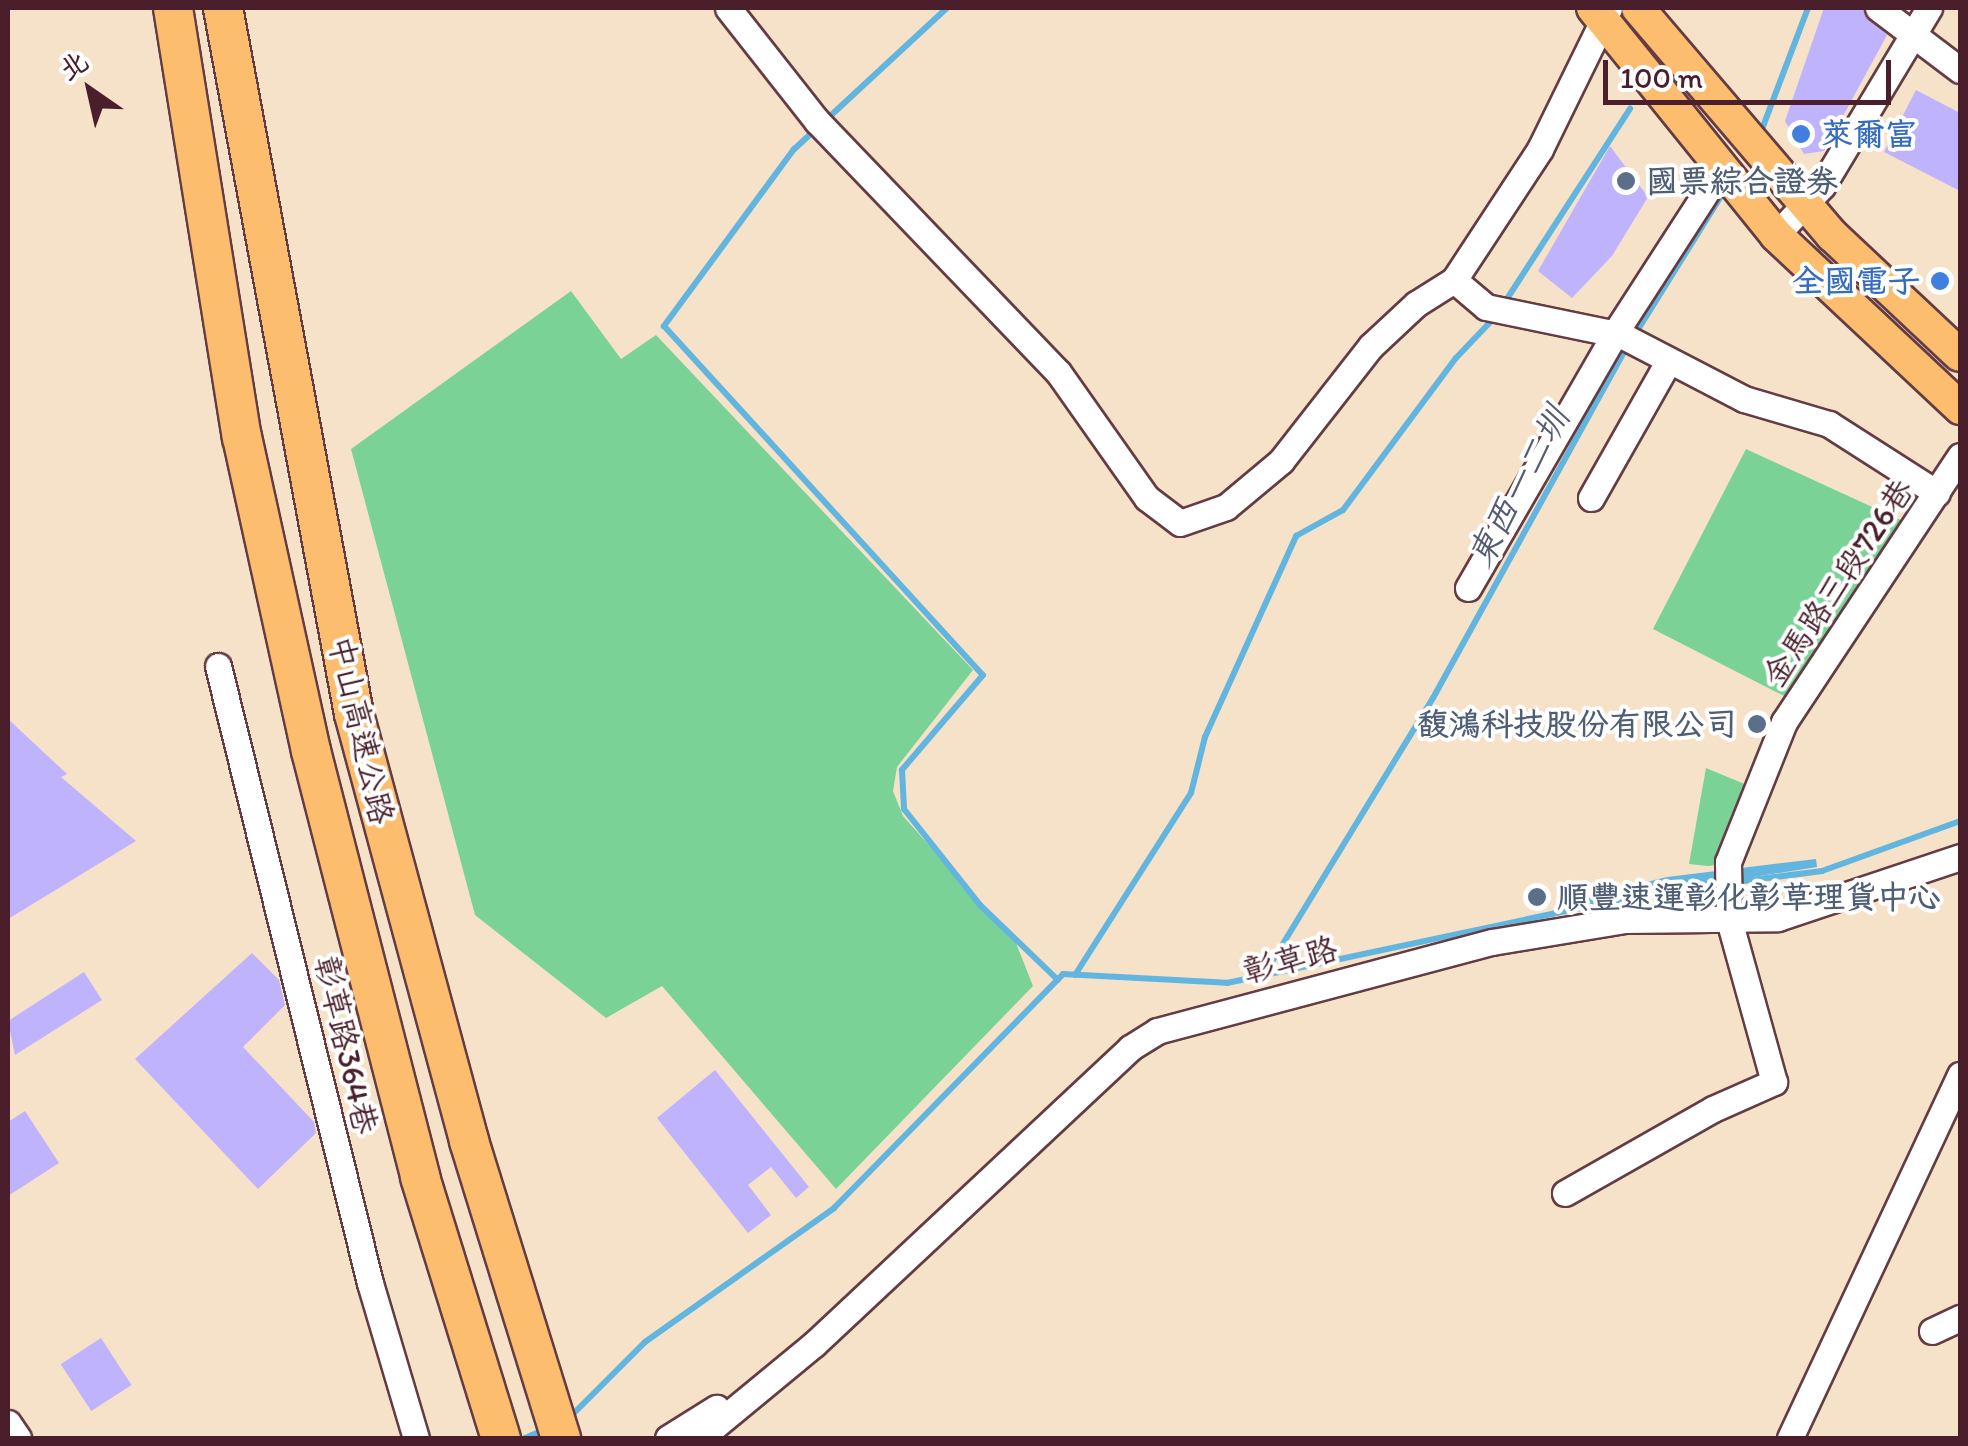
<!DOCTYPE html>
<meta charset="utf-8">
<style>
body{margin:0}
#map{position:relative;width:1968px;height:1446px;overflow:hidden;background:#f5e2c9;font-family:Itim,"LXGW WenKai TC",sans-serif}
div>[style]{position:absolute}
.green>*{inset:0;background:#7ad297}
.water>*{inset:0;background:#62b5de}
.stream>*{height:6px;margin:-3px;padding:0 3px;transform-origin:3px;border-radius:3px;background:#62b5de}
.building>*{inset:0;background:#c0b3fe;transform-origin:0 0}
.roads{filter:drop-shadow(2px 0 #643c43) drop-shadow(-2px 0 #643c43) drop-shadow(0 2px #643c43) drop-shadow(0 -2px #643c43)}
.minor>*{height:25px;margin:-12.5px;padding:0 12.5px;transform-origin:12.5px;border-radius:12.5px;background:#fff}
.major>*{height:32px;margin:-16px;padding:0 16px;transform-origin:16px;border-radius:16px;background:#fcbd6f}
.highway>*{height:38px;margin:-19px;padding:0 19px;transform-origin:19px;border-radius:19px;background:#fcbd6f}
.dots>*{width:28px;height:28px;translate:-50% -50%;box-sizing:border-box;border:5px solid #fff;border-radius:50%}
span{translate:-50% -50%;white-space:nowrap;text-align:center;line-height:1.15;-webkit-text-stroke:8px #fff;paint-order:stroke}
.shop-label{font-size:32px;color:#366cbe;font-weight:700}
.left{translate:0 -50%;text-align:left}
.right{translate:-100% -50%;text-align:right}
.service-label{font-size:32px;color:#4e5e75;font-weight:700}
.street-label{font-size:32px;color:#4a1f2b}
.water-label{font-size:35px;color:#545b73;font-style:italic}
.frame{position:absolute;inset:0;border:10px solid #4a1f2b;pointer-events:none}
.north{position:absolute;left:40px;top:40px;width:100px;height:100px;-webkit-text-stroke:8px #fff;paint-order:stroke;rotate:326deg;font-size:28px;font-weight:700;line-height:40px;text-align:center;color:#4a1f2b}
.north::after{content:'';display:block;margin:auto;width:35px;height:45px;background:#4a1f2b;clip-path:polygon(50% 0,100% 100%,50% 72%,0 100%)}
.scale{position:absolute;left:1603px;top:60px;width:288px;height:45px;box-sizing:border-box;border:5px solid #4a1f2b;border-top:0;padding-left:12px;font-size:30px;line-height:35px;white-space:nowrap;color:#4a1f2b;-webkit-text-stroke:8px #fff;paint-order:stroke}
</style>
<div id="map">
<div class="green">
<div style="clip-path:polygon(571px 291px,621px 359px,656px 335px,973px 670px,897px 767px,893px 791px,903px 816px,1016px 943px,1033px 986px,836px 1189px,662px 986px,606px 1018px,475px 915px,351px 449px)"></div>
<div style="clip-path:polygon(1746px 449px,1907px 523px,1790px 699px,1653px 629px)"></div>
<div style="clip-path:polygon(1706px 768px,1747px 785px,1724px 864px,1708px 866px,1689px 864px)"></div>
</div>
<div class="water">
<div style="clip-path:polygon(1816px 859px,1817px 867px,1576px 905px,1580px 898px,1667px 877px)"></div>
</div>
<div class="stream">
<div style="left:827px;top:119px;width:163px;rotate:-42.8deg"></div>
<div style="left:818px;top:127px;width:33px;rotate:137deg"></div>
<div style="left:794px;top:149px;width:220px;rotate:126.3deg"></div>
<div style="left:664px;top:326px;width:473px;rotate:47.6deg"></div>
<div style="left:983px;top:675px;width:125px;rotate:130.5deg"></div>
<div style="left:902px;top:770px;width:39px;rotate:87deg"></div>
<div style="left:904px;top:809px;width:122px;rotate:51.6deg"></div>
<div style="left:980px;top:905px;width:108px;rotate:43.9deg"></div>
<div style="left:1759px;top:137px;width:138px;rotate:-69.2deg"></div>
<div style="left:1503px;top:305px;width:234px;rotate:-57.1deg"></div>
<div style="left:1634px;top:336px;width:172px;rotate:-58.1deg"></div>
<div style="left:1736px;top:882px;width:87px;rotate:-7.3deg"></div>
<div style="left:1822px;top:871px;width:147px;rotate:-19.9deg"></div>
<div style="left:1075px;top:975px;width:216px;rotate:-57.5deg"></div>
<div style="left:1191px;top:793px;width:58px;rotate:-76deg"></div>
<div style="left:1205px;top:737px;width:221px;rotate:-65.6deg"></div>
<div style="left:1296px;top:536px;width:54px;rotate:-29deg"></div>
<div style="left:1343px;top:510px;width:189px;rotate:-53.4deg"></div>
<div style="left:1456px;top:358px;width:58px;rotate:-46.4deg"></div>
<div style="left:1255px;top:975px;width:18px;rotate:-34deg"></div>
<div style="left:1270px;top:965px;width:313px;rotate:-58.6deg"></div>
<div style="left:1433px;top:698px;width:402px;rotate:-61.1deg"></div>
<div style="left:569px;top:1418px;width:107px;rotate:-45deg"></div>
<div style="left:645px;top:1342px;width:232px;rotate:-35.3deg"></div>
<div style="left:834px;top:1208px;width:327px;rotate:-45.6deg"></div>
<div style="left:1063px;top:974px;width:164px;rotate:3.1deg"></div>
<div style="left:1227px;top:983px;width:427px;rotate:-12deg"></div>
<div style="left:1645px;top:894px;width:80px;rotate:-7.9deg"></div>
<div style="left:525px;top:1438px;width:21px;rotate:-23deg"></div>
</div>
<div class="building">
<div style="clip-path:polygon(1824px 8px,1862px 8px,1887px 35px,1824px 151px,1804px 154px,1785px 121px)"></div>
<div style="clip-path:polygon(1916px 90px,1960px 113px,1960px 191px,1884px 152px)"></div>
<div style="clip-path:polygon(1610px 146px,1648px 197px,1612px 256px,1572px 298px,1538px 271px)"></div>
<div style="clip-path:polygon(8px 719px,67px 774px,61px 777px,136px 841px,8px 919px)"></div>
<div style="clip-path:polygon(252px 953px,279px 980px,285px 1005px,243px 1047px,314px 1122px,316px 1133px,258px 1189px,135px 1059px)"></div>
<div style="clip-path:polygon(84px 972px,102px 1000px,15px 1055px,8px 1021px)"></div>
<div style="clip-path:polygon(715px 1070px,809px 1187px,796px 1198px,771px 1167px,748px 1185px,771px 1215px,748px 1233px,657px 1118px)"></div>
<div style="clip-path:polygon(25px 1111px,59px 1163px,8px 1196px,8px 1122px)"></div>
<div style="left:101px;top:1338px;width:56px;height:48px;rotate:57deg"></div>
</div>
<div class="roads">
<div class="minor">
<div style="left:728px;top:8px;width:144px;rotate:51.8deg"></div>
<div style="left:817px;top:121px;width:348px;rotate:46.2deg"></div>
<div style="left:1058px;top:372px;width:154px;rotate:54.8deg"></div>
<div style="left:1147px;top:498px;width:41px;rotate:37.1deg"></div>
<div style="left:1180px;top:523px;width:49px;rotate:-19.2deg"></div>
<div style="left:1226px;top:507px;width:72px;rotate:-39.9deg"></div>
<div style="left:1281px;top:461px;width:146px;rotate:-52deg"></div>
<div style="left:1371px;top:346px;width:62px;rotate:-43deg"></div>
<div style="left:1416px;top:304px;width:45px;rotate:-32.3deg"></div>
<div style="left:1454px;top:280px;width:157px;rotate:-56.7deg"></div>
<div style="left:1540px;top:149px;width:157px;rotate:-63.9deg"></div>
<div style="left:1878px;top:8px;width:103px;rotate:37.1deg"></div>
<div style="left:1776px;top:235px;width:67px;rotate:-46.8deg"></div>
<div style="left:1822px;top:186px;width:208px;rotate:-59deg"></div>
<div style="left:1454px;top:280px;width:42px;rotate:40.2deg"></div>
<div style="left:1486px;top:307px;width:138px;rotate:11.7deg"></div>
<div style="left:1621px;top:335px;width:139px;rotate:27.5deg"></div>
<div style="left:1744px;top:399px;width:89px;rotate:16.4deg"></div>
<div style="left:1829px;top:424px;width:128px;rotate:32.6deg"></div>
<div style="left:1591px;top:498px;width:156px;rotate:-60.5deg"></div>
<div style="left:1468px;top:588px;width:294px;rotate:-60deg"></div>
<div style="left:1615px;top:333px;width:195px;rotate:-57.1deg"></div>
<div style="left:218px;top:666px;width:635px;rotate:76.16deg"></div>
<div style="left:370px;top:1283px;width:162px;rotate:73.5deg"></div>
<div style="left:1565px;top:1193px;width:170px;rotate:-29.6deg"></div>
<div style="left:1713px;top:1109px;width:67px;rotate:-23.9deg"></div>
<div style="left:1774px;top:1082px;width:168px;rotate:-105.5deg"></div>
<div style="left:1729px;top:920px;width:58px;rotate:-91deg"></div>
<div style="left:1728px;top:862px;width:151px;rotate:-68.2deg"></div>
<div style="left:1784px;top:722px;width:319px;rotate:-56.5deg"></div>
<div style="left:1932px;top:1331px;width:31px;rotate:-25deg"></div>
<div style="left:8px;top:1423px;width:18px;rotate:56deg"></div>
<div style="left:668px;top:1438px;width:57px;rotate:-32deg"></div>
<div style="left:700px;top:1438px;width:148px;rotate:-39.5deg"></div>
<div style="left:814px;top:1344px;width:433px;rotate:-43.1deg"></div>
<div style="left:1130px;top:1048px;width:32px;rotate:-32deg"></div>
<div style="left:1157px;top:1031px;width:347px;rotate:-14.9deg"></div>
<div style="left:1492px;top:942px;width:135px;rotate:-9.4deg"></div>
<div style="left:1625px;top:920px;width:153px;rotate:-0.7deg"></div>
<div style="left:1778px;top:918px;width:192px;rotate:-18.5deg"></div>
<div style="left:1790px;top:1438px;width:401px;rotate:-64.9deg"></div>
</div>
<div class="major">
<div style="left:1593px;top:8px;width:292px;rotate:51.1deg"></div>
<div style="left:1776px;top:235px;width:253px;rotate:43.2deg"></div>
<div style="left:1638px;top:8px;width:299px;rotate:49.5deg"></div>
<div style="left:1832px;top:235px;width:175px;rotate:43.2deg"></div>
</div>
<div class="highway">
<div style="left:173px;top:8px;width:435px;rotate:80.9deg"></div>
<div style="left:242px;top:437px;width:321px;rotate:77.6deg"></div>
<div style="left:311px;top:751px;width:440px;rotate:75.6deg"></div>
<div style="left:420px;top:1177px;width:273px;rotate:72.8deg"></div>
<div style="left:223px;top:8px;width:718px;rotate:79.49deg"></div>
<div style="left:354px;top:714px;width:442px;rotate:74.9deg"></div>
<div style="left:469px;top:1141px;width:311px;rotate:72.8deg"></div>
</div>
</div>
<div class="dots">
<div style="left:1801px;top:134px;background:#3f7fe0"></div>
<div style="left:1626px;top:181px;background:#5c6f8a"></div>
<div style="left:1940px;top:281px;background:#3f7fe0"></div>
<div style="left:1757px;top:724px;background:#5c6f8a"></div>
<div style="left:1537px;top:897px;background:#5c6f8a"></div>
</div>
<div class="shop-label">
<span class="left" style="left:1821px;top:134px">萊爾富</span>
<span class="right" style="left:1920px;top:281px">全國電子</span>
</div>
<div class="service-label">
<span class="left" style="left:1646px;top:181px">國票綜合證券</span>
<span class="right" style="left:1737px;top:724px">馥鴻科技股份有限公司</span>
<span class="left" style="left:1557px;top:897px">順豐速運彰化彰草理貨中心</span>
</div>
<div class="street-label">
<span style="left:1838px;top:583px;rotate:-56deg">金馬路三段726巷</span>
<span style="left:361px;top:730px;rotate:77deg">中山高速公路</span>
<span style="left:1290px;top:960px;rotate:-15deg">彰草路</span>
<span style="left:346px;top:1045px;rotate:77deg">彰草路364巷</span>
</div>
<div class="water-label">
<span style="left:1518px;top:487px;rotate:-62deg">東西一二圳</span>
</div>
<div class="frame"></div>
<div class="north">北</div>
<div class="scale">100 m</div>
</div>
